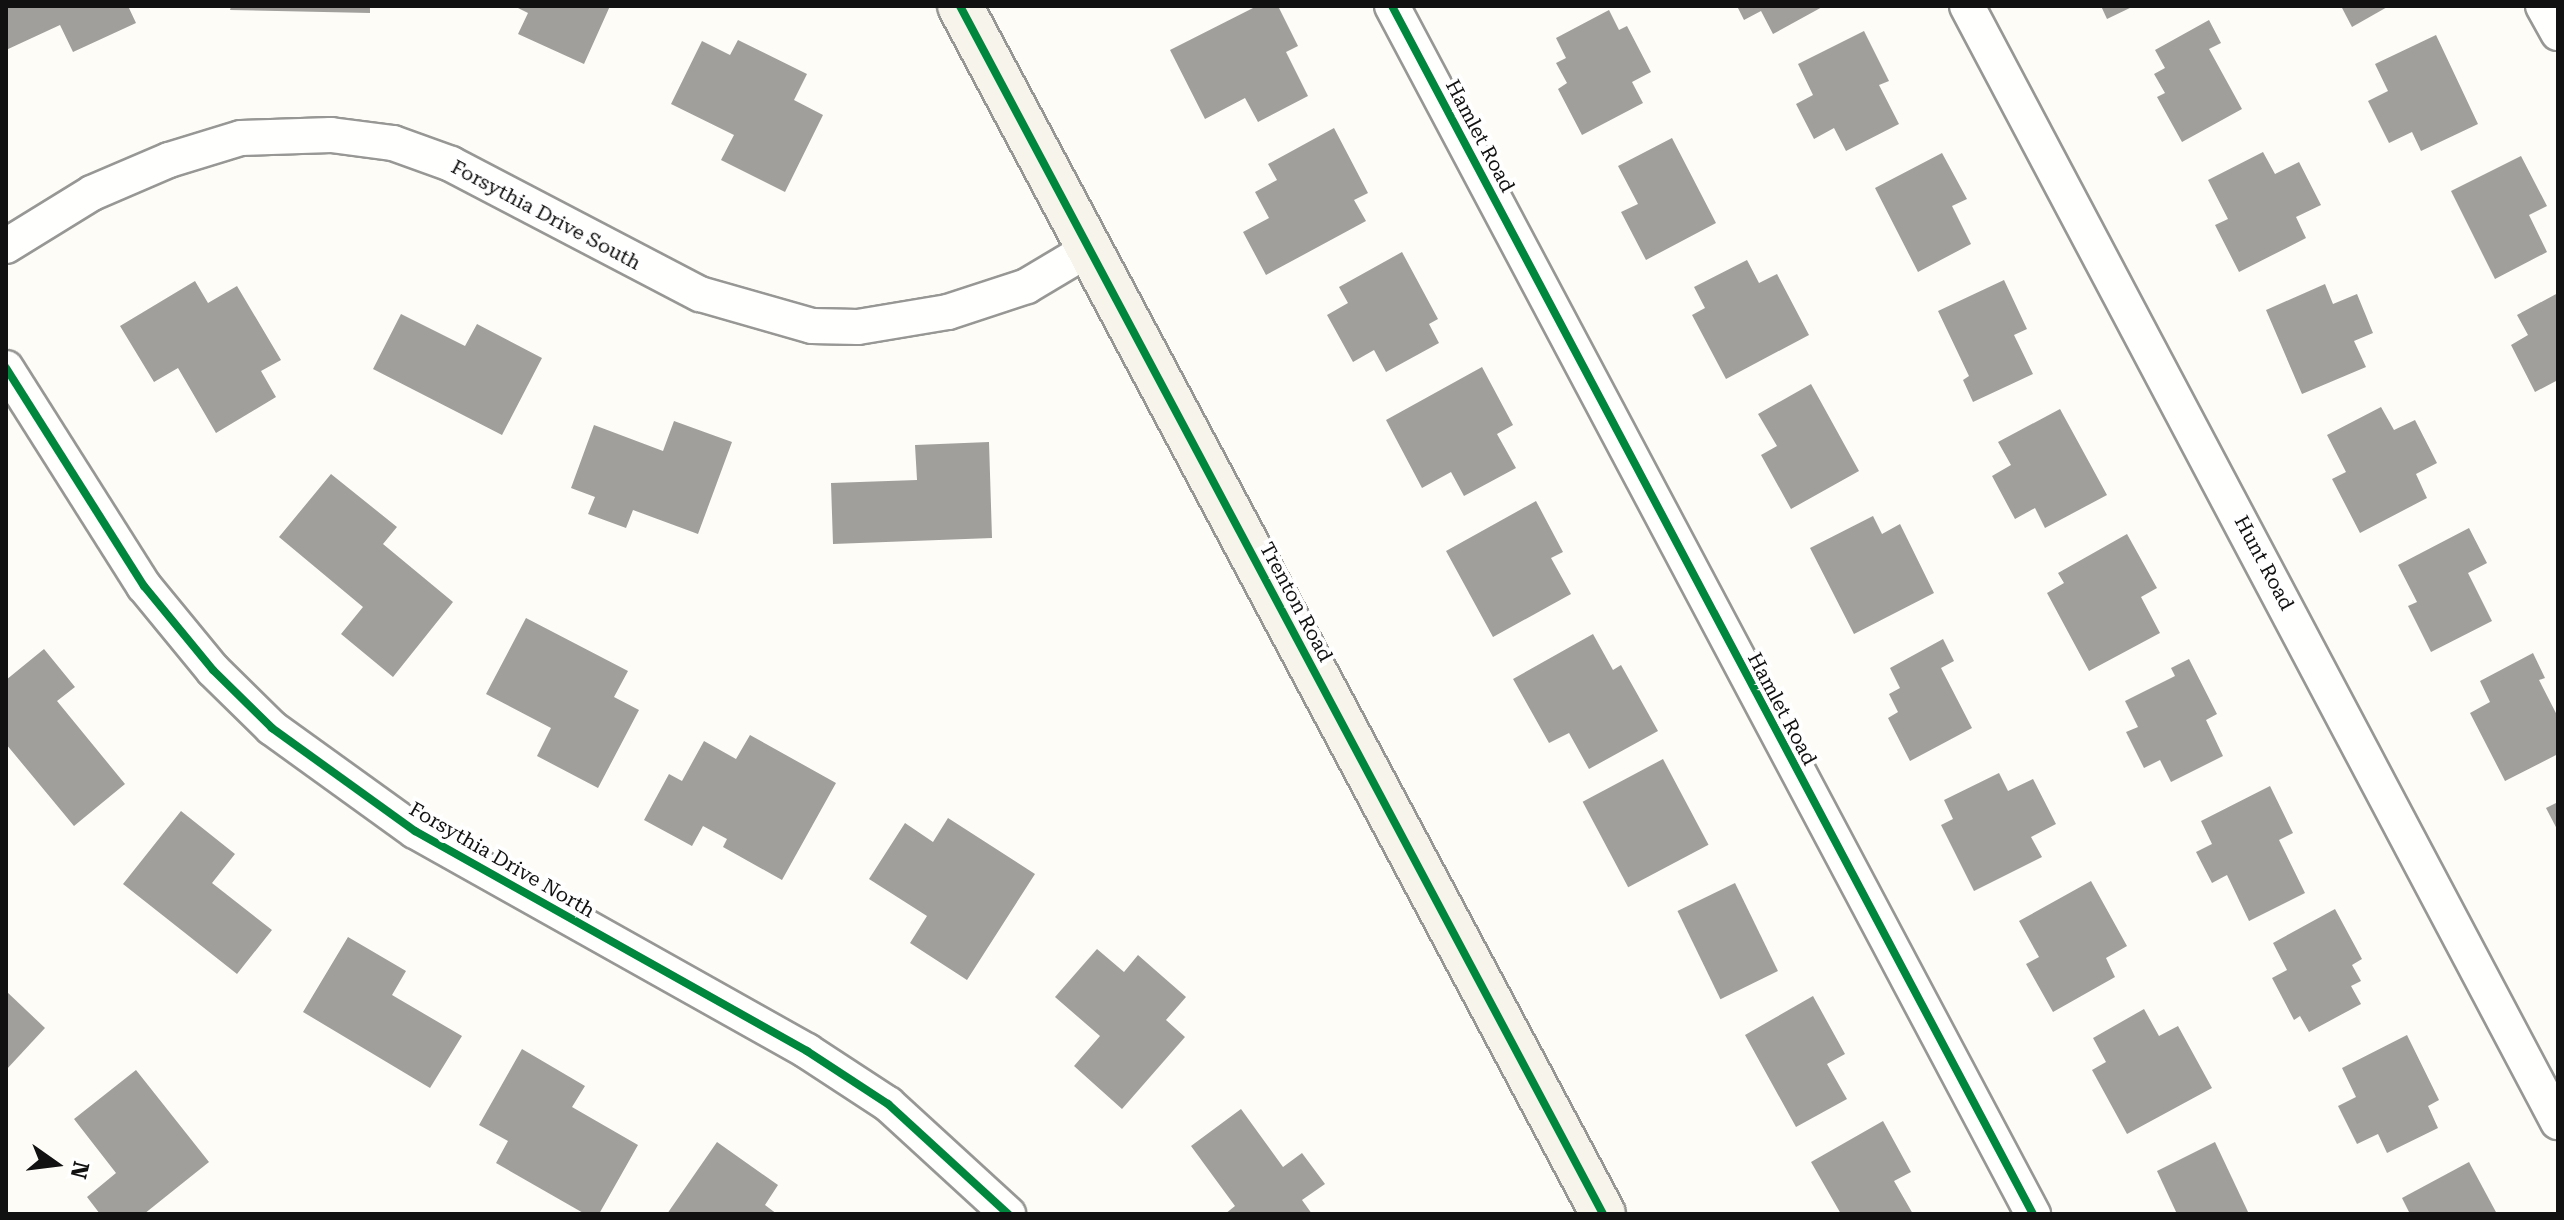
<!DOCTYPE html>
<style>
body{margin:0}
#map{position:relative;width:2564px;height:1220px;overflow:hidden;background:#fdfcf7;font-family:"Roboto Serif",serif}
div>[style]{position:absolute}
.building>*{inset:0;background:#a19f9c;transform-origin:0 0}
.roads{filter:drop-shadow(2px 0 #979795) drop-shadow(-2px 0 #979795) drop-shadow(0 2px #979795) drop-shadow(0 -2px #979795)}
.minor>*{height:34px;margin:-17px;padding:0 17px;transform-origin:17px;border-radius:17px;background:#fffffe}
.secondary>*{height:44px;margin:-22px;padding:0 22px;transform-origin:22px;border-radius:22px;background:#f6f4eb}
.cycleway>*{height:8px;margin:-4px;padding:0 4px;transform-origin:4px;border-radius:4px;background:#00873e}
span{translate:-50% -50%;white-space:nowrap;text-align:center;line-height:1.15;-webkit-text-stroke:8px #fff;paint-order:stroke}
.street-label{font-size:20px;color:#111}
.frame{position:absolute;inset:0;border:8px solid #111;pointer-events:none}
.north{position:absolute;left:16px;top:1124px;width:80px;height:80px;-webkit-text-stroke:6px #fff;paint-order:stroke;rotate:104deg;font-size:22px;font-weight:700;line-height:32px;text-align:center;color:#111}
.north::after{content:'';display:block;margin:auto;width:28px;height:36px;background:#111;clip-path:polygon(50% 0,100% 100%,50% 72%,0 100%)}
</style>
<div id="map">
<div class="building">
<div style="clip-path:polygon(6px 6px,128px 6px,136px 23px,73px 52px,60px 25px,6px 50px)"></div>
<div style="clip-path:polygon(231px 6px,370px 6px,370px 13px,230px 10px)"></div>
<div style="clip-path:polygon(514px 6px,610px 6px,584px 64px,518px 34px,528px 13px)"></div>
<div style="clip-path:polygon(1257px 6px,1278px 6px,1298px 46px,1286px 52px,1308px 96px,1258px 122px,1245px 98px,1205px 119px,1170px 50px)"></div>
<div style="clip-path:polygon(1737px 6px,1824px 6px,1773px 34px,1761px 11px,1744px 20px)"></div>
<div style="clip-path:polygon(2101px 6px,2134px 6px,2107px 19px)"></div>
<div style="clip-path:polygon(2341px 6px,2389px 6px,2352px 27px)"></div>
<div style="clip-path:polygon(1609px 10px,1619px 30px,1627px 26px,1651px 72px,1632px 82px,1643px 103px,1582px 135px,1558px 89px,1567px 83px,1556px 63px,1566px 58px,1556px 38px)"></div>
<div style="clip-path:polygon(2209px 20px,2221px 43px,2209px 49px,2242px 109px,2182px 142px,2157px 97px,2165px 93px,2154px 74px,2165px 68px,2155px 50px)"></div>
<div style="clip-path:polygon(1864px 31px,1889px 81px,1879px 85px,1899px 124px,1846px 151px,1834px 128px,1814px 139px,1796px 104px,1813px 95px,1798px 64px)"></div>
<div style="clip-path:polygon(2436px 35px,2478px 124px,2421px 151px,2412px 132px,2389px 143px,2368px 101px,2388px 91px,2375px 64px)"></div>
<div style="clip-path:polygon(738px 40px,807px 74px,794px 100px,823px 115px,785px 192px,721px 160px,734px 135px,671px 104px,702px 41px,730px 55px)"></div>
<div style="clip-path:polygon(1334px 128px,1368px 193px,1354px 200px,1366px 221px,1266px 275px,1243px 232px,1269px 218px,1255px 192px,1277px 180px,1268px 164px)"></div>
<div style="clip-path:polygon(1672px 138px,1716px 223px,1646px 260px,1621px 212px,1638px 204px,1618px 166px)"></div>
<div style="clip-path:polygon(2263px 152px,2275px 174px,2299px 162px,2321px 205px,2296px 217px,2306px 238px,2239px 272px,2215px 225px,2228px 219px,2208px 180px)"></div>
<div style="clip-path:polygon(1942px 153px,1967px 199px,1952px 206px,1971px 244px,1918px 272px,1875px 188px)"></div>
<div style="clip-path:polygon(2521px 156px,2547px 206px,2529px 215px,2547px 252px,2495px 279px,2451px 191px)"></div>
<div style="clip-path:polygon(1402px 252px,1438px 319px,1429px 324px,1439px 343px,1386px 372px,1374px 350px,1353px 362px,1327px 315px,1348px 303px,1339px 287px)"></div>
<div style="clip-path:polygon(1747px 260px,1759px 283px,1777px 274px,1809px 335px,1726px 379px,1692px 315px,1705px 308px,1694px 287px)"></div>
<div style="clip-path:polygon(2004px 280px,2027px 329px,2014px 335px,2033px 374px,1973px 402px,1963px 380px,1969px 376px,1938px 311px)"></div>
<div style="clip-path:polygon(195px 281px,208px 303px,237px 286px,281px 360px,261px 371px,276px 397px,216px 433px,178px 368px,154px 382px,120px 326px)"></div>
<div style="clip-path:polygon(2325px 284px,2333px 304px,2357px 294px,2373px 333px,2354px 341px,2366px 367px,2302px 394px,2266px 310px)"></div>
<div style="clip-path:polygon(2558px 293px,2558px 385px,2556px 381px,2535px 392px,2511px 345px,2528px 335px,2517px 315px)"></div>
<div style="clip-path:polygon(401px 314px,465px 346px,477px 324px,542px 358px,502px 435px,373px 369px)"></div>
<div style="clip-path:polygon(1482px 367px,1513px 425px,1497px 434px,1516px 468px,1464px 496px,1451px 472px,1422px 488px,1386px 420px)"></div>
<div style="clip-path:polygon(1811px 384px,1859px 471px,1791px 509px,1761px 455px,1777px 446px,1758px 414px)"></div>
<div style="clip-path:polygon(2381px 407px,2394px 430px,2415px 420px,2437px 463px,2416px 474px,2427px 498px,2360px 533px,2332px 479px,2346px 472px,2327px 435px)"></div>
<div style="clip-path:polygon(2060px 409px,2107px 495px,2045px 528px,2035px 508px,2015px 519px,1992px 476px,2011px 465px,1998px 442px)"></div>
<div style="clip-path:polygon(674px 421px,732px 442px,698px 534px,633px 510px,626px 528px,588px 514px,595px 497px,571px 488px,594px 425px,663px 451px)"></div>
<div style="clip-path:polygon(989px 442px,992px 538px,833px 544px,831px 483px,917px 480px,915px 445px)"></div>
<div style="clip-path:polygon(331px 474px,397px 527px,383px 544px,453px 602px,393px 677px,341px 634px,363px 607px,279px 537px)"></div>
<div style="clip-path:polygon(1536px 501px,1563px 552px,1551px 558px,1571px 594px,1493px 637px,1446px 551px)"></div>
<div style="clip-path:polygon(1873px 516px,1882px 534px,1900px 524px,1934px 593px,1854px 634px,1810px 548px)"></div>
<div style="clip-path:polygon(2469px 528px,2487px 563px,2468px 573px,2492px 621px,2431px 652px,2408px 606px,2417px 602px,2398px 565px)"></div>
<div style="clip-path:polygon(2127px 534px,2157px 588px,2141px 597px,2160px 633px,2089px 671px,2047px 593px,2064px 583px,2058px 573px)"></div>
<div style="clip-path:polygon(526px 618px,628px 671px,614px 697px,639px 710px,598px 788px,537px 756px,551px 728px,486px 694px)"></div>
<div style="clip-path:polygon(1593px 634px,1613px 670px,1621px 665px,1658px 731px,1589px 769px,1569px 733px,1549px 743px,1513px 679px)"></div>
<div style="clip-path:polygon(1943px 639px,1954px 661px,1941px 668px,1972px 728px,1910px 761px,1888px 718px,1898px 712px,1889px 694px,1900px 688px,1890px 668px)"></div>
<div style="clip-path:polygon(44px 649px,75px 687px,57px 701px,125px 784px,74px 826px,6px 744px,6px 680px)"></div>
<div style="clip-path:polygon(2533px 653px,2545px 678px,2539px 680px,2558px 717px,2558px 754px,2505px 781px,2470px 713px,2490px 702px,2480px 681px)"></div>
<div style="clip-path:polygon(2189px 659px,2217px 714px,2206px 720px,2223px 756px,2171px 782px,2160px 760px,2144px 768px,2126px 732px,2138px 727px,2125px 701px,2175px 676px,2171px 668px)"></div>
<div style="clip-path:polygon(750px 735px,836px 783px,782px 880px,723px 847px,727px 839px,703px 826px,692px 846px,644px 820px,669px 774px,682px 781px,704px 741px,736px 759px)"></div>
<div style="left:1663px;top:759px;width:97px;height:91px;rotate:62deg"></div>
<div style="clip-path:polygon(1999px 773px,2008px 791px,2033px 779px,2056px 824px,2031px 837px,2042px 857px,1974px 891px,1941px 825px,1953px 819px,1944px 800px)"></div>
<div style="clip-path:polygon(2270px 786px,2293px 833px,2279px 840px,2305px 893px,2249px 921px,2227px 875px,2212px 883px,2196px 852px,2212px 844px,2201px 821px)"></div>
<div style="clip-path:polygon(2558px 802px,2558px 831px,2546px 808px)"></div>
<div style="clip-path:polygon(181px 811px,235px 854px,212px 883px,272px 930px,237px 974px,123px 884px)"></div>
<div style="clip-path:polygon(948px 818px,1035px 874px,967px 980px,910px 943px,927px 916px,869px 879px,905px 823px,933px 842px)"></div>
<div style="clip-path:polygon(2091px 881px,2127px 946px,2106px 958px,2115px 977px,2053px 1012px,2026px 964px,2039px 957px,2019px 921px)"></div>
<div style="left:1735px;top:883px;width:98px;height:64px;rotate:64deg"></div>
<div style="clip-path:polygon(2335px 909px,2362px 959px,2352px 965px,2361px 981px,2351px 986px,2361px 1004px,2309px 1032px,2300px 1016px,2294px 1020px,2272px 978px,2287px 970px,2273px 943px)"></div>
<div style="clip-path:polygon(348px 937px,406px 971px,392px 995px,462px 1036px,430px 1088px,303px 1012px)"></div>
<div style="clip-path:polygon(1097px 949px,1124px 972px,1138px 955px,1186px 997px,1166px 1020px,1185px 1037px,1122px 1109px,1074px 1066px,1100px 1036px,1055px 997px)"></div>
<div style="clip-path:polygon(6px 991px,45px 1028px,6px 1070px)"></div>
<div style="clip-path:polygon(1813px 996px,1845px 1054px,1827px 1064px,1847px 1099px,1796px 1127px,1745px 1035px)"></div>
<div style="clip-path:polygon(2144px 1009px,2159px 1036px,2178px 1026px,2212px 1088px,2127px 1134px,2092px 1070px,2106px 1062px,2093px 1038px)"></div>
<div style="clip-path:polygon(2407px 1035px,2439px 1100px,2428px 1106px,2438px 1128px,2387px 1153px,2378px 1134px,2357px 1144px,2338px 1106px,2356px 1097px,2342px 1068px)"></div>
<div style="clip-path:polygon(522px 1049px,585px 1086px,572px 1107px,638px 1145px,599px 1214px,585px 1214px,496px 1163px,508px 1141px,479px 1125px)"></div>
<div style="clip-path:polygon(136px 1070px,209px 1162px,144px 1214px,100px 1214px,87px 1197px,116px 1173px,74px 1119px)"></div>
<div style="clip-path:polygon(1241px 1109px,1283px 1167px,1302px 1153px,1325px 1184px,1302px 1200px,1312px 1214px,1225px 1214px,1235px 1206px,1191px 1146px)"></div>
<div style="clip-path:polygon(1883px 1121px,1911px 1172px,1894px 1181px,1913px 1214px,1841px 1214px,1811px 1162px)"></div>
<div style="clip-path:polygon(717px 1142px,778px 1185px,765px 1205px,777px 1214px,667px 1214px)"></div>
<div style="clip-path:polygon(2215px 1142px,2249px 1214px,2177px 1214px,2157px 1171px)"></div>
<div style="clip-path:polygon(2469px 1162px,2497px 1214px,2410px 1214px,2402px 1198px)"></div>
</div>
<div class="roads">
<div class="minor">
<div style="left:1392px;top:6px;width:1368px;rotate:62.05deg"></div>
<div style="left:1967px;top:6px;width:1263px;rotate:62.1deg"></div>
<div style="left:2543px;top:6px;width:31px;rotate:61deg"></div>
<div style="left:6px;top:246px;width:101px;rotate:-31.6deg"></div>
<div style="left:92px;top:193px;width:84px;rotate:-23.2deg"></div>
<div style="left:169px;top:160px;width:75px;rotate:-17deg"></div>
<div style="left:241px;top:138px;width:90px;rotate:-1.9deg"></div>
<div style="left:331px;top:135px;width:63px;rotate:7.4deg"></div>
<div style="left:393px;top:143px;width:62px;rotate:19.9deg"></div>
<div style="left:451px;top:164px;width:281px;rotate:27.6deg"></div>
<div style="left:700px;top:294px;width:116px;rotate:15.9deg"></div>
<div style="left:812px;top:326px;width:46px;rotate:1.2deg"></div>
<div style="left:858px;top:327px;width:91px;rotate:-9.5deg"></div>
<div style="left:948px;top:312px;width:83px;rotate:-18.2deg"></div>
<div style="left:1027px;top:286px;width:72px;rotate:-30.8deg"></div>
<div style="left:6px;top:368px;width:258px;rotate:57.7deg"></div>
<div style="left:144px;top:586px;width:109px;rotate:50.6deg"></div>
<div style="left:213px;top:670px;width:83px;rotate:44.5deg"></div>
<div style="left:272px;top:728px;width:176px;rotate:35.8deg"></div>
<div style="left:415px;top:831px;width:450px;rotate:29.3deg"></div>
<div style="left:807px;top:1051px;width:97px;rotate:33.2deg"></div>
<div style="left:888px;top:1104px;width:163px;rotate:42.5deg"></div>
</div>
<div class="secondary">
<div style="left:960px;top:6px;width:1368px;rotate:61.97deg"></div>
</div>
</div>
<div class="cycleway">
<div style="left:960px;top:6px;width:1368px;rotate:61.97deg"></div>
<div style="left:1392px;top:6px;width:1368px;rotate:62.05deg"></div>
<div style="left:6px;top:368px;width:258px;rotate:57.7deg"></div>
<div style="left:144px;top:586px;width:109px;rotate:50.6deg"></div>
<div style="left:213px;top:670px;width:83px;rotate:44.5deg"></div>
<div style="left:272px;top:728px;width:176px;rotate:35.8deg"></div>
<div style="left:415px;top:831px;width:450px;rotate:29.3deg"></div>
<div style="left:807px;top:1051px;width:97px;rotate:33.2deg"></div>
<div style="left:888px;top:1104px;width:163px;rotate:42.5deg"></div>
</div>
<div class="street-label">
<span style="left:1480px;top:136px;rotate:62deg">Hamlet Road</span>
<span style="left:546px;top:215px;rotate:28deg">Forsythia Drive South</span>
<span style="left:2264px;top:563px;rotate:62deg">Hunt Road</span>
<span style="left:1296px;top:602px;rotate:62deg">Trenton Road</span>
<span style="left:1782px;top:709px;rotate:62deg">Hamlet Road</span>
<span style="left:502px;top:860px;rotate:30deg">Forsythia Drive North</span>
</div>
<div class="frame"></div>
<div class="north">N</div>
</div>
